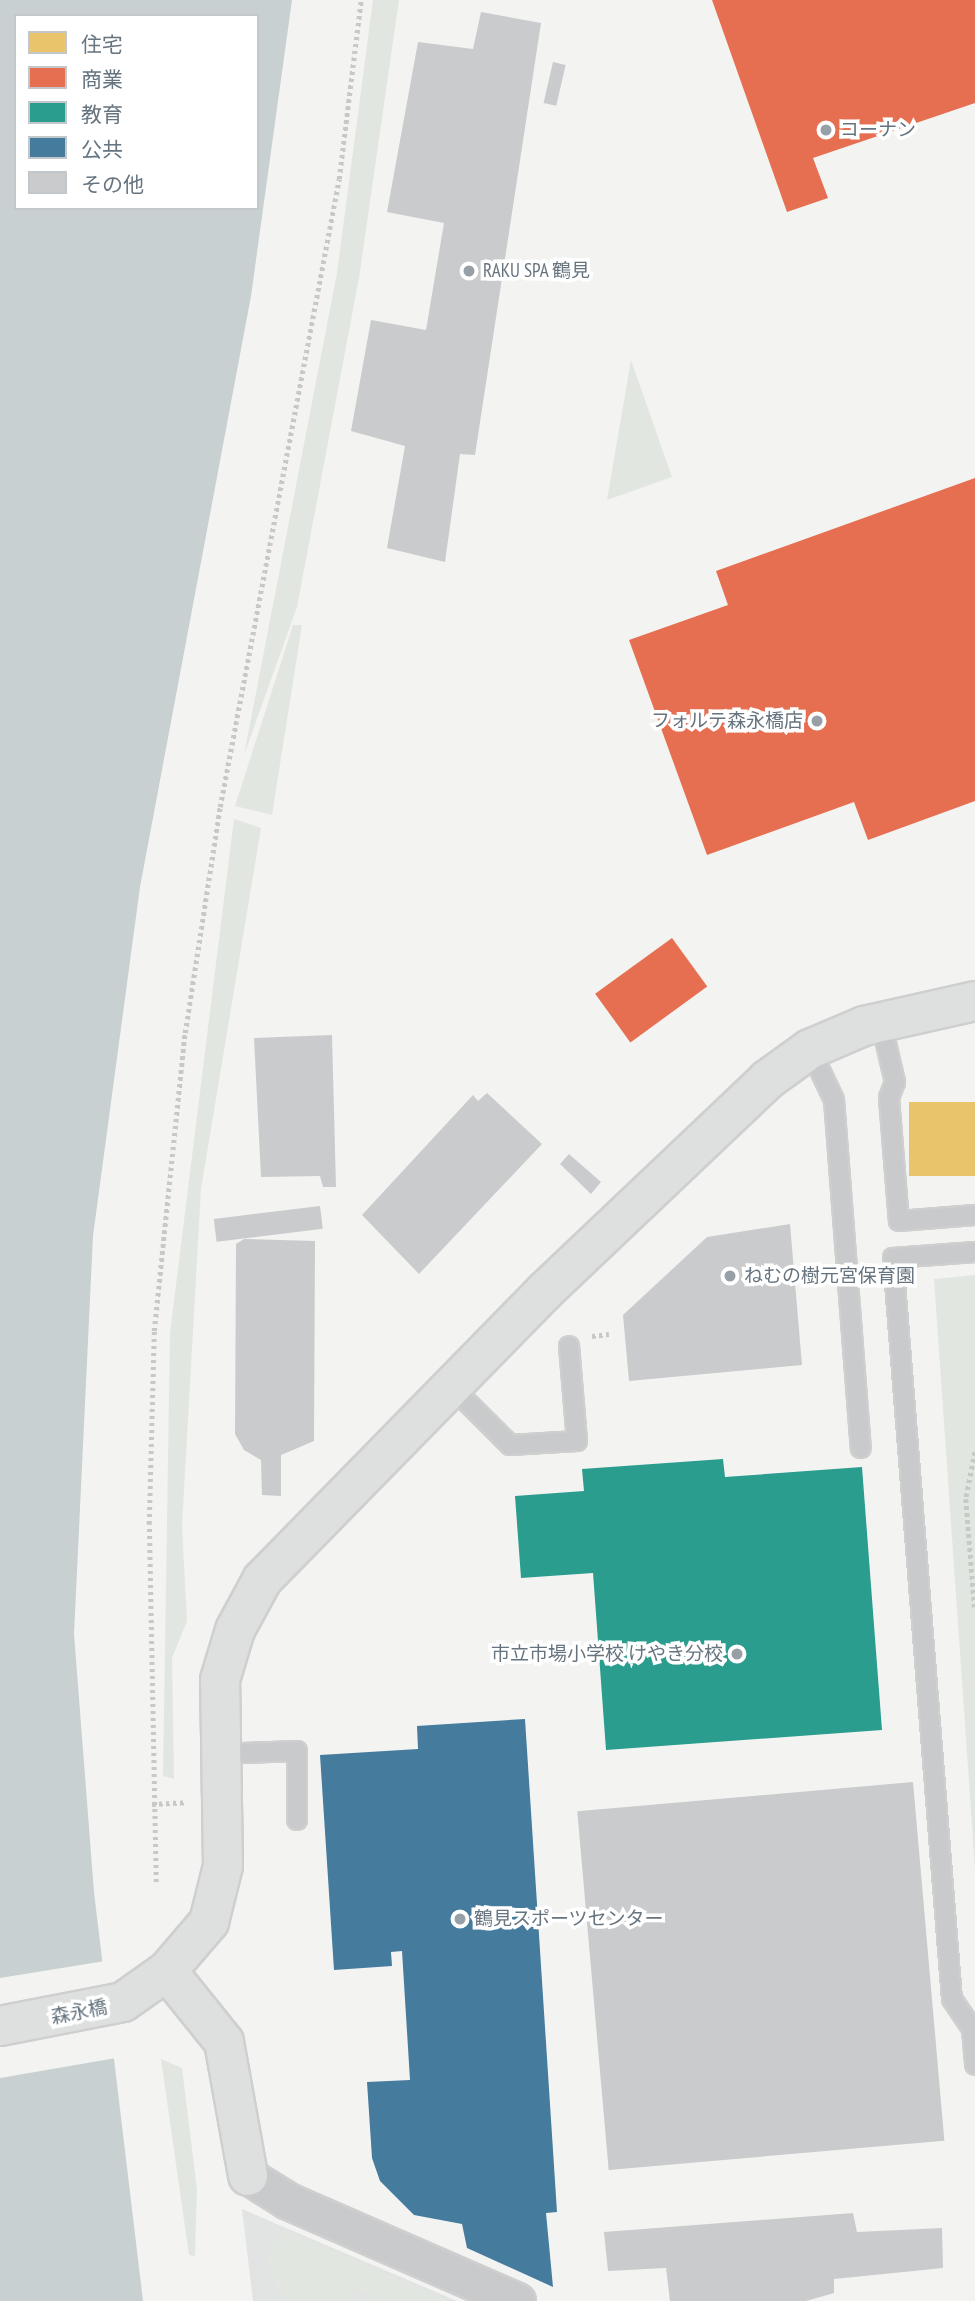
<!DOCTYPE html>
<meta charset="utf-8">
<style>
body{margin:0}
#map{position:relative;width:975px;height:2301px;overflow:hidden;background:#f3f3f2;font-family:"PT Sans Narrow","Noto Sans JP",sans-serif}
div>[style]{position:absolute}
.built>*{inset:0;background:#e2e3e3}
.green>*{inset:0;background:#e2e6e0}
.water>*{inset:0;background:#c8d0d2}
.pier>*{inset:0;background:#f3f3f2}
.homes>*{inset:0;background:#e9c46a;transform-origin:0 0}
.shops>*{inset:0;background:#e76f51;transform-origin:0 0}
.schools>*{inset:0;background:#2a9d8f}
.public>*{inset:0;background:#457b9d}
.building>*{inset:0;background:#cacbcc;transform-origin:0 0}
.path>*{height:4.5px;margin-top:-2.25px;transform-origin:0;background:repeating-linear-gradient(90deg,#c7c8c8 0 3.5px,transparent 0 7px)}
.roads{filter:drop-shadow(2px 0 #cfcfd0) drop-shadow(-2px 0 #cfcfd0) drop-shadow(0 2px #cfcfd0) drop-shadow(0 -2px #cfcfd0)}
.lane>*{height:18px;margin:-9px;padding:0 9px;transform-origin:9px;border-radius:9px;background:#c9cacb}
.street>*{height:35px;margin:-17.5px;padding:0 17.5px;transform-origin:17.5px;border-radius:17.5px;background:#c9cacb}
.secondary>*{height:38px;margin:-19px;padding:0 19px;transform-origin:19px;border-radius:19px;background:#dedfdf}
.dots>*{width:19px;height:19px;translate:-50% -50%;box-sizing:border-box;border:4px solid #fff;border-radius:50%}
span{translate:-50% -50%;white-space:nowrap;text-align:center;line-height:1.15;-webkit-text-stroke:7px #fff;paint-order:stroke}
.poi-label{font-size:19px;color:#66747f}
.left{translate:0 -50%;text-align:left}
.right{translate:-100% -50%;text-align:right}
.street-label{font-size:19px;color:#66747f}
.legend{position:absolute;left:14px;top:14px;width:245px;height:196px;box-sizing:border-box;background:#fff;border:2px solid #c2c7cc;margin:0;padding:9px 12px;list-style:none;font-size:21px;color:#66747f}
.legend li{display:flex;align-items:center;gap:14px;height:35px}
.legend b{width:35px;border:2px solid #c2c7cc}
</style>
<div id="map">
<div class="built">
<div style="clip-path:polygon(242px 2209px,457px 2301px,253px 2301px)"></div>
</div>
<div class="green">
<div style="clip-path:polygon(373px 0,399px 0,359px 278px,297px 607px,244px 755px,337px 273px)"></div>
<div style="clip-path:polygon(631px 360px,672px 477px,607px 500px)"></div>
<div style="clip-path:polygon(293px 625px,302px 625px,272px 815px,235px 806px)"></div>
<div style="clip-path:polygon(234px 819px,261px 828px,201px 1189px,182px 1526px,187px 1621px,172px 1658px,174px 1779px,163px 1776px,170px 1333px)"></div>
<div style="clip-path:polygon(975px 1275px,975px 1868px,934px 1279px)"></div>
<div style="clip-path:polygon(161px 2059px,182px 2068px,197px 2189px,195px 2256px,189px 2255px)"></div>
<div style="clip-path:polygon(281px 2228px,450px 2301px,381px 2301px,358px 2289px,346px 2301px,282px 2301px,267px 2260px)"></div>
</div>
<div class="water">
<div style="clip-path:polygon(evenodd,0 0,292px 0,251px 296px,140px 887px,93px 1236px,74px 1634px,94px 1892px,143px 2301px,0 2301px,0 0,16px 16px,257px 16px,257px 208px,16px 208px,16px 16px)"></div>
</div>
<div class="pier">
<div style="clip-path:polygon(105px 1961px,116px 2058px,0 2078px,0 1978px)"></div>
</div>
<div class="homes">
<div style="left:975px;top:1102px;width:74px;height:66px;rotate:90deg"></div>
</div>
<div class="shops">
<div style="clip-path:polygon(712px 0,975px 0,975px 103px,813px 158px,828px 198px,787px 212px)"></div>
<div style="clip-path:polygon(975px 478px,975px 801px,868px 840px,854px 802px,707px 855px,629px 640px,728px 605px,716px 571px)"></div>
<div style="left:672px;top:938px;width:60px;height:95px;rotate:54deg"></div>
</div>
<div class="schools">
<div style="clip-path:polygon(723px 1459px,725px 1477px,862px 1467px,882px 1730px,606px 1750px,593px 1573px,521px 1578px,515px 1496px,584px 1491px,582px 1469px)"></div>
</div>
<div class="public">
<div style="clip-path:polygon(525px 1719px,557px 2212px,546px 2213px,553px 2287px,467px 2248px,462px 2224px,414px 2215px,380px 2181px,372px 2158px,367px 2082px,410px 2080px,402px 1951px,391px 1952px,392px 1966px,334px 1970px,320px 1755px,418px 1749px,417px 1726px)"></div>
</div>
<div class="building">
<div style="clip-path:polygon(481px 12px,541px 23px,475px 455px,460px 454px,445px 562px,387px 548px,405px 446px,351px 431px,371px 320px,426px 330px,444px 223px,387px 212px,418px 42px,473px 49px)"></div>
<div style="left:553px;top:62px;width:13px;height:42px;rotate:13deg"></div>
<div style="clip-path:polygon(332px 1035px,336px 1187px,323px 1187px,320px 1176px,261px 1177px,254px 1038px)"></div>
<div style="clip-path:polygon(487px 1093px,542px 1144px,419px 1274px,362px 1215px,473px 1095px,478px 1101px)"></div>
<div style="clip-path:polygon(569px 1154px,601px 1182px,591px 1194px,560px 1164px)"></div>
<div style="left:320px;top:1206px;width:23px;height:107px;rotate:83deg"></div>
<div style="clip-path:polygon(790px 1224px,802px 1365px,629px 1381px,623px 1315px,707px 1237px)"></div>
<div style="clip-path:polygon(244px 1239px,315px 1241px,314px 1441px,281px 1455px,281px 1496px,262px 1495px,261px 1460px,244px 1450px,235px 1434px,236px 1244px)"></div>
<div style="left:913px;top:1782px;width:360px;height:337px;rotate:85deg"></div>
<div style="clip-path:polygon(853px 2213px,857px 2232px,942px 2228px,943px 2268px,834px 2279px,834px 2293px,806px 2301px,670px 2301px,666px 2268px,608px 2271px,604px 2232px)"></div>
</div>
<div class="path">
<div style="left:592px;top:1336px;width:17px;rotate:-7deg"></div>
<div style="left:975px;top:1452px;width:48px;rotate:100.8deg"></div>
<div style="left:966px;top:1499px;width:111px;rotate:85.4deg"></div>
<div style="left:152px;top:1804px;width:34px;rotate:-3deg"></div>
<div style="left:156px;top:1882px;width:358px;rotate:-91.1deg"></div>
<div style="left:149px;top:1524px;width:193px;rotate:-88.5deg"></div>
<div style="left:154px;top:1331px;width:300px;rotate:-84.1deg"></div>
<div style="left:185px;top:1033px;width:229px;rotate:-81.2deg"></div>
<div style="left:220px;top:807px;width:639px;rotate:-79.27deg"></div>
<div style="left:339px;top:179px;width:180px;rotate:-83deg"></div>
</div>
<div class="roads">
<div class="lane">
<div style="left:881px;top:1022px;width:62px;rotate:76.9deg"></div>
<div style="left:895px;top:1082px;width:17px;rotate:111deg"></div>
<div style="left:889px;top:1098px;width:123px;rotate:85.4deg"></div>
<div style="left:899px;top:1221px;width:76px;rotate:-4.5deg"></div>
<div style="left:810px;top:1049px;width:56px;rotate:64.8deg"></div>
<div style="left:834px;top:1100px;width:349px;rotate:85.6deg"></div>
<div style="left:975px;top:1252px;width:82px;rotate:175.8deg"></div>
<div style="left:893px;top:1258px;width:743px;rotate:85.45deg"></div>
<div style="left:952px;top:1999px;width:36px;rotate:56deg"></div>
<div style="left:972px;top:2029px;width:36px;rotate:85deg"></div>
<div style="left:451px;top:1386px;width:83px;rotate:45deg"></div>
<div style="left:510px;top:1445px;width:67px;rotate:-3.4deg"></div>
<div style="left:577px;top:1441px;width:95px;rotate:-94.8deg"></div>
<div style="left:217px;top:1754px;width:80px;rotate:-2.1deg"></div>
<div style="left:297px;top:1751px;width:69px;rotate:90deg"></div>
</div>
<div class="street">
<div style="left:248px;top:2176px;width:47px;rotate:32deg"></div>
<div style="left:288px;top:2201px;width:250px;rotate:23.6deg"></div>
</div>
<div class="secondary">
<div style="left:167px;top:1971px;width:91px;rotate:51.2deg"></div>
<div style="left:224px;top:2042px;width:136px;rotate:79.8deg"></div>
<div style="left:0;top:2026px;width:125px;rotate:-11deg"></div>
<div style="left:123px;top:2002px;width:54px;rotate:-35.2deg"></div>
<div style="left:167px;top:1971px;width:65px;rotate:-49.4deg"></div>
<div style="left:209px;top:1922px;width:58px;rotate:-76deg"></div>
<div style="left:223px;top:1866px;width:186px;rotate:-90.9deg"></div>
<div style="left:220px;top:1680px;width:52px;rotate:-73.3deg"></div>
<div style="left:235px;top:1630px;width:57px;rotate:-61.6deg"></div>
<div style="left:262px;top:1580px;width:404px;rotate:-45.6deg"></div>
<div style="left:545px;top:1291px;width:306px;rotate:-43.5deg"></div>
<div style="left:767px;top:1080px;width:53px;rotate:-35.8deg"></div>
<div style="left:810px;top:1049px;width:59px;rotate:-23.1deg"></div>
<div style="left:864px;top:1026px;width:114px;rotate:-12.7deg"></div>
</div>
</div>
<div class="dots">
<div style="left:826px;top:130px;background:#97a0a7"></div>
<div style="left:469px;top:271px;background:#97a0a7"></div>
<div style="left:817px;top:721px;background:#97a0a7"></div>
<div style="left:730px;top:1276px;background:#97a0a7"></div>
<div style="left:737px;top:1654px;background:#97a0a7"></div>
<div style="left:460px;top:1919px;background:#97a0a7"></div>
</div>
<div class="poi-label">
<span class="left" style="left:840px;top:130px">コーナン</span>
<span class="left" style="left:483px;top:271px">RAKU SPA 鶴見</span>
<span class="right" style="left:803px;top:721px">フォルテ森永橋店</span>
<span class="left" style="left:744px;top:1276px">ねむの樹元宮保育園</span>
<span class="right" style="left:723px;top:1654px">市立市場小学校 けやき分校</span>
<span class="left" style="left:474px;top:1919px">鶴見スポーツセンター</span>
</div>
<div class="street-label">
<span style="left:79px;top:2012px;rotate:-11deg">森永橋</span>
</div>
<ul class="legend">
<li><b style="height:19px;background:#e9c46a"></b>住宅</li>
<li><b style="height:19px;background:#e76f51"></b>商業</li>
<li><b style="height:19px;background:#2a9d8f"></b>教育</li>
<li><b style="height:19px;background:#457b9d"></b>公共</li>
<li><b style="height:19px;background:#cacbcc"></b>その他</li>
</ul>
</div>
